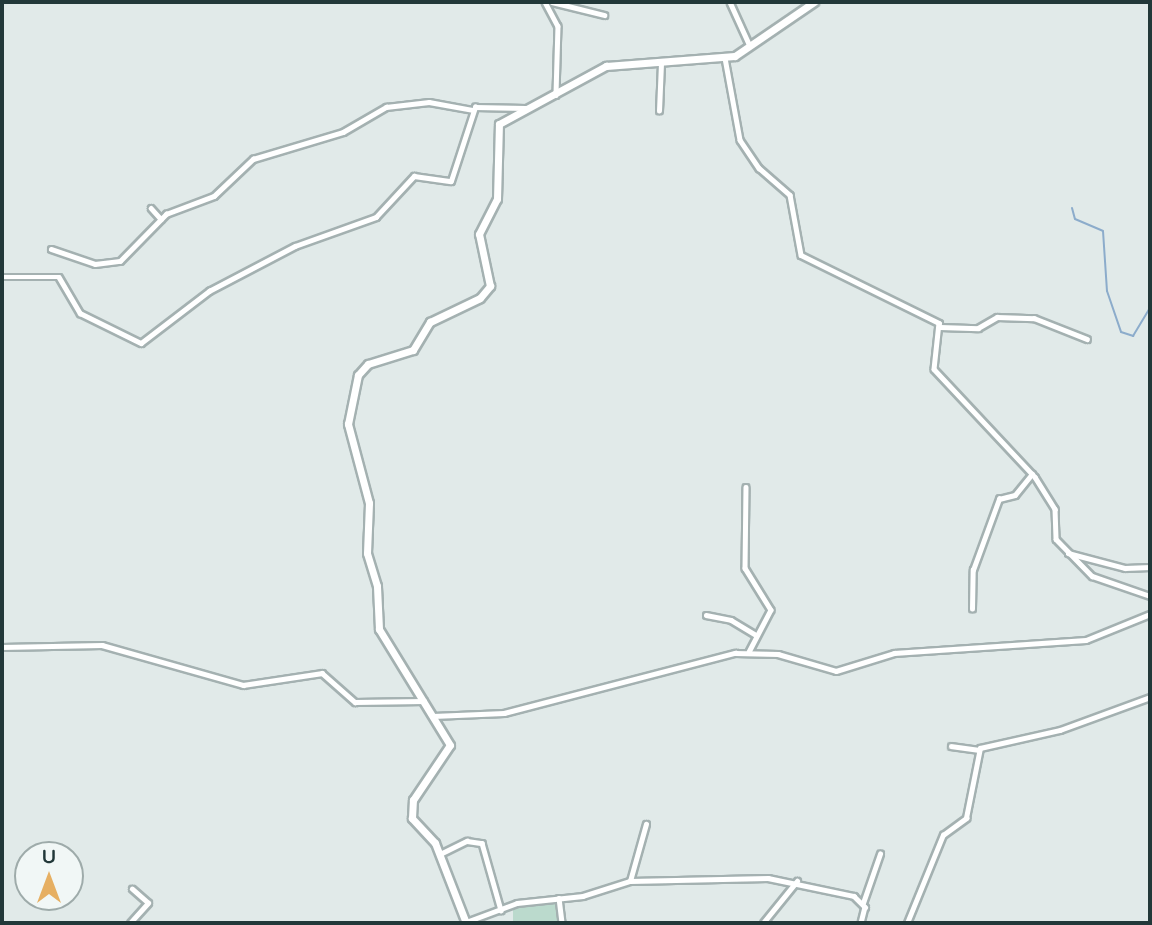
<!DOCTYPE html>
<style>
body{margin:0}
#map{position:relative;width:1152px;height:925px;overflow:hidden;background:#e1eae9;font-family:"Varela Round",sans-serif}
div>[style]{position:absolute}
.green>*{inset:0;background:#bbdacd}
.stream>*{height:2px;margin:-1px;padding:0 1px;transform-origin:1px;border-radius:1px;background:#8caccb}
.roads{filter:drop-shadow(2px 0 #a4b1b1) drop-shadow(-2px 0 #a4b1b1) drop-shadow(0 2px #a4b1b1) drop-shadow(0 -2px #a4b1b1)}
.street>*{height:4.5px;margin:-2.25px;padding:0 2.25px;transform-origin:2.25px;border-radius:2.25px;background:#fff}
.secondary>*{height:7px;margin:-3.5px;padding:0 3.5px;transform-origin:3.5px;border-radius:3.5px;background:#fff}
span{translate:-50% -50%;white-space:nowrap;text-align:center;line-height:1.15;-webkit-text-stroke:5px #f1f7f6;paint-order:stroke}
.frame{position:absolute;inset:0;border:4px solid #223839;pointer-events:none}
.north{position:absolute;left:14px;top:841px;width:70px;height:70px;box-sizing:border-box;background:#f1f7f6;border:2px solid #9eabaa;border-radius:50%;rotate:0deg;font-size:19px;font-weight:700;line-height:28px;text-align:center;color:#223839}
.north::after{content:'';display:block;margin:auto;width:24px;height:32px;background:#e6af62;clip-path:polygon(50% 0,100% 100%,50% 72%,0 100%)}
</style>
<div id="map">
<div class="green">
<div style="clip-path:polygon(558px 900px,560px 923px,513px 923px,513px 909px)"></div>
</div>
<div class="stream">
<div style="left:1072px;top:208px;width:11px;rotate:75deg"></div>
<div style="left:1075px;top:219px;width:30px;rotate:23deg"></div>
<div style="left:1103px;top:231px;width:60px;rotate:86.2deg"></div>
<div style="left:1107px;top:291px;width:43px;rotate:71.1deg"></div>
<div style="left:1121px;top:332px;width:13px;rotate:18deg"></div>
<div style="left:1133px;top:336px;width:33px;rotate:-59deg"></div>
</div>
<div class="roads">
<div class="street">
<div style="left:545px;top:2px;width:27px;rotate:62deg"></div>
<div style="left:558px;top:26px;width:69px;rotate:91.7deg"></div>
<div style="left:552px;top:2px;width:54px;rotate:14deg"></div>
<div style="left:730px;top:2px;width:48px;rotate:65.6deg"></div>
<div style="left:725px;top:58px;width:83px;rotate:79.6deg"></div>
<div style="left:740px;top:140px;width:34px;rotate:56deg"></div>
<div style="left:759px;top:168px;width:41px;rotate:41.1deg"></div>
<div style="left:790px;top:195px;width:61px;rotate:79.6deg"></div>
<div style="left:801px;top:255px;width:154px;rotate:26.2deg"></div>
<div style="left:939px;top:323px;width:46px;rotate:96.2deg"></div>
<div style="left:934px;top:369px;width:148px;rotate:46.9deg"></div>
<div style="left:1035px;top:477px;width:38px;rotate:58deg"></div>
<div style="left:1055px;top:509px;width:30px;rotate:88deg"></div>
<div style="left:1056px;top:539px;width:52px;rotate:45.8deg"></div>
<div style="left:1092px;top:576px;width:61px;rotate:19deg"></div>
<div style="left:659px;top:111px;width:47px;rotate:-87.6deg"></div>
<div style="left:151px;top:208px;width:15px;rotate:48deg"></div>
<div style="left:51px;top:249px;width:46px;rotate:18.8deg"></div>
<div style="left:95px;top:264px;width:25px;rotate:-7deg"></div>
<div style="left:120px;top:261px;width:66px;rotate:-45.6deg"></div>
<div style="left:166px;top:214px;width:51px;rotate:-20.6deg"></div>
<div style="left:214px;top:196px;width:54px;rotate:-43.5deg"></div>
<div style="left:253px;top:159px;width:94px;rotate:-16.7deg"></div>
<div style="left:343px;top:132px;width:50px;rotate:-30.2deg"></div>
<div style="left:386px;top:107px;width:43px;rotate:-6.6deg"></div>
<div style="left:429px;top:102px;width:45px;rotate:10.3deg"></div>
<div style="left:2px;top:277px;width:57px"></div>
<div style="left:59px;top:277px;width:42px;rotate:59.7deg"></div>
<div style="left:80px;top:313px;width:68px;rotate:26.2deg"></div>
<div style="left:141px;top:343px;width:86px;rotate:-37.4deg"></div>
<div style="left:209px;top:291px;width:97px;rotate:-27.6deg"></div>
<div style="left:295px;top:246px;width:86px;rotate:-19.7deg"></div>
<div style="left:376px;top:217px;width:56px;rotate:-47.2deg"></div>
<div style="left:414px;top:176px;width:37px;rotate:8deg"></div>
<div style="left:451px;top:181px;width:78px;rotate:-72deg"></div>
<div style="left:475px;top:107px;width:50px;rotate:1.1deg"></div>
<div style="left:940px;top:327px;width:38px;rotate:2deg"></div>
<div style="left:978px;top:328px;width:22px;rotate:-30deg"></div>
<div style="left:997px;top:317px;width:37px;rotate:2deg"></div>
<div style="left:1034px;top:318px;width:57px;rotate:21.6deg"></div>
<div style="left:746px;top:487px;width:81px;rotate:90.7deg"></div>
<div style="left:745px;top:568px;width:49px;rotate:58.2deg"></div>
<div style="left:771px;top:610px;width:47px;rotate:117.6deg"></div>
<div style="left:1068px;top:553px;width:59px;rotate:14.7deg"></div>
<div style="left:1125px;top:568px;width:25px;rotate:-2deg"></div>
<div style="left:972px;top:609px;width:39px;rotate:-89deg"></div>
<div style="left:973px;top:570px;width:76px;rotate:-69.9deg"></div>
<div style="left:999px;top:499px;width:16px;rotate:-14deg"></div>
<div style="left:1015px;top:495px;width:27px;rotate:-51deg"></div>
<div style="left:706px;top:615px;width:25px;rotate:11deg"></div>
<div style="left:731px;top:620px;width:29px;rotate:31deg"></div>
<div style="left:2px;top:647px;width:100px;rotate:-1.1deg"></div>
<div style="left:102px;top:645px;width:147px;rotate:15.8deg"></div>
<div style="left:243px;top:685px;width:80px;rotate:-8.6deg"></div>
<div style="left:322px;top:673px;width:44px;rotate:41.3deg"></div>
<div style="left:355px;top:702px;width:69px;rotate:-0.8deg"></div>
<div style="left:433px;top:716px;width:71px;rotate:-2.4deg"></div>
<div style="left:504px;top:713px;width:239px;rotate:-14.6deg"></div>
<div style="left:735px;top:653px;width:43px;rotate:1.3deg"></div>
<div style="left:778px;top:654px;width:60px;rotate:16.3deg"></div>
<div style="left:836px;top:671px;width:61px;rotate:-17.2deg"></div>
<div style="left:894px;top:653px;width:192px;rotate:-3.9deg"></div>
<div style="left:1086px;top:640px;width:69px;rotate:-22.1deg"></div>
<div style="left:951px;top:746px;width:28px;rotate:8deg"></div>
<div style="left:440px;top:854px;width:30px;rotate:-26deg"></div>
<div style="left:467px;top:841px;width:15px;rotate:8deg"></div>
<div style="left:482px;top:843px;width:70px;rotate:74.2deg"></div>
<div style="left:630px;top:881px;width:59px;rotate:-74.3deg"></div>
<div style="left:559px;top:898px;width:25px;rotate:83deg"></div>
<div style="left:863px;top:903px;width:52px;rotate:-70.9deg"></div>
<div style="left:466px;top:922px;width:54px;rotate:-20.4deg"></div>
<div style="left:517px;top:903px;width:66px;rotate:-6.1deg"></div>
<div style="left:583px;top:896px;width:49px;rotate:-17.7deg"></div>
<div style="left:630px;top:881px;width:138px;rotate:-1.2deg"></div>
<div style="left:768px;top:878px;width:88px;rotate:11.8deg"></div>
<div style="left:854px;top:896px;width:16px;rotate:45deg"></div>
<div style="left:865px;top:907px;width:16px;rotate:104deg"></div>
<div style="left:130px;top:923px;width:27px;rotate:-48deg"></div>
<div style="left:148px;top:903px;width:21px;rotate:-139deg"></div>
<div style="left:763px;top:923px;width:54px;rotate:-51deg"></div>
<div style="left:907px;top:923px;width:95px;rotate:-67.8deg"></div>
<div style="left:943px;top:835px;width:29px;rotate:-36deg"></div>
<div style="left:966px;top:818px;width:71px;rotate:-78.7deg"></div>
<div style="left:980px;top:748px;width:82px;rotate:-12.7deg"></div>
<div style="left:1060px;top:730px;width:96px;rotate:-20.1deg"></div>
</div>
<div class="secondary">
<div style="left:466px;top:923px;width:86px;rotate:-111.2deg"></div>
<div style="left:435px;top:843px;width:34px;rotate:-133deg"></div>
<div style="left:412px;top:818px;width:18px;rotate:-87deg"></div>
<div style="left:413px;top:800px;width:66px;rotate:-56.1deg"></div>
<div style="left:450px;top:745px;width:136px;rotate:-121.5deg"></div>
<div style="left:379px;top:629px;width:43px;rotate:-92.7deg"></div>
<div style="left:377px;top:586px;width:34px;rotate:-107deg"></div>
<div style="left:367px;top:553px;width:50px;rotate:-87.7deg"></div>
<div style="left:369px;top:503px;width:82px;rotate:-104.9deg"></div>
<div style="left:348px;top:424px;width:50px;rotate:-78.5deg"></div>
<div style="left:358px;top:375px;width:15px;rotate:-48deg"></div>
<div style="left:368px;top:364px;width:47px;rotate:-17.3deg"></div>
<div style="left:413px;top:350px;width:33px;rotate:-59deg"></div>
<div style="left:430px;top:322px;width:55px;rotate:-25.6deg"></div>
<div style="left:480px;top:298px;width:16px;rotate:-50deg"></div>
<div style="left:490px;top:286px;width:53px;rotate:-101.9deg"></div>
<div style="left:479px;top:234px;width:39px;rotate:-63deg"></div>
<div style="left:497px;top:199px;width:75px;rotate:-88.5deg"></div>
<div style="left:499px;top:124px;width:122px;rotate:-28.5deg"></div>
<div style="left:606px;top:66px;width:129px;rotate:-4.4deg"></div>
<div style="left:735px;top:56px;width:96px;rotate:-34.4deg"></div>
</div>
</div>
<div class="frame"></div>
<div class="north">U</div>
</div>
